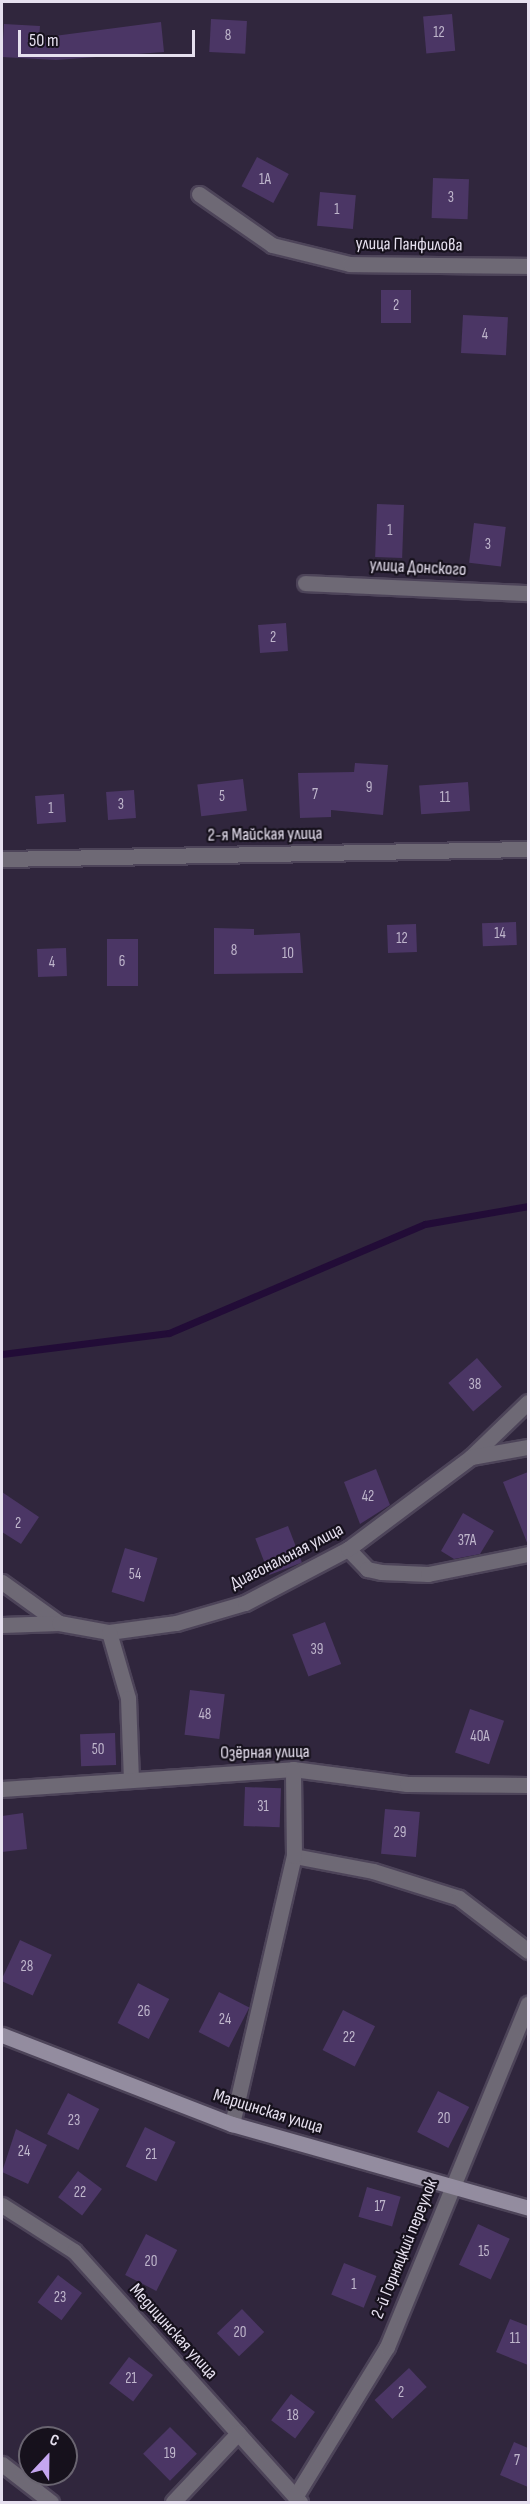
<!DOCTYPE html>
<meta charset="utf-8">
<style>
body{margin:0}
#map{position:relative;width:530px;height:2504px;overflow:hidden;background:#30263d;font-family:"Sofia Sans Condensed",sans-serif}
div>[style]{position:absolute}
.stream>*{height:7px;margin:-3.5px;padding:0 3.5px;transform-origin:3.5px;border-radius:3.5px;background:#220c37}
.building>*{inset:0;background:#4b3665;transform-origin:0 0}
.roads{filter:drop-shadow(2px 0 #4d4459) drop-shadow(-2px 0 #4d4459) drop-shadow(0 2px #4d4459) drop-shadow(0 -2px #4d4459)}
.minor>*{height:15px;margin:-7.5px;padding:0 7.5px;transform-origin:7.5px;border-radius:7.5px;background:#6e6975}
.secondary>*{height:15px;margin:-7.5px;padding:0 7.5px;transform-origin:7.5px;border-radius:7.5px;background:#938c9f}
span{translate:-50% -50%;white-space:nowrap;text-align:center;line-height:1.15;-webkit-text-stroke:4.5px #16111c;paint-order:stroke}
.number-label{font-size:15px;color:#bfb6cc}
.number-label span{-webkit-text-stroke-width:0}
.street-label{font-size:18px;color:#e6e0ef}
.frame{position:absolute;inset:0;border:3px solid #e6e0ef;pointer-events:none}
.north{position:absolute;left:18px;top:2426px;width:60px;height:60px;box-sizing:border-box;background:#16111c;border:2px solid #696470;border-radius:50%;rotate:22deg;font-size:16px;font-weight:700;line-height:24px;text-align:center;color:#e6e0ef}
.north::after{content:'';display:block;margin:auto;width:21px;height:27px;background:#c5a6f0;clip-path:polygon(50% 0,100% 100%,50% 72%,0 100%)}
.scale{position:absolute;left:18px;top:30px;width:177px;height:27px;box-sizing:border-box;border:3px solid #e6e0ef;border-top:0;padding-left:8px;font-size:18px;line-height:21px;white-space:nowrap;color:#e6e0ef;-webkit-text-stroke:4px #16111c;paint-order:stroke}
</style>
<div id="map">
<div class="stream">
<div style="left:2px;top:1354px;width:168px;rotate:-7.2deg"></div>
<div style="left:169px;top:1333px;width:278px;rotate:-23.1deg"></div>
<div style="left:425px;top:1224px;width:105px;rotate:-9.9deg"></div>
</div>
<div class="building">
<div style="left:452px;top:14px;width:37px;height:29px;rotate:85deg"></div>
<div style="left:211px;top:19px;width:36px;height:33px;rotate:3deg"></div>
<div style="clip-path:polygon(161px 22px,164px 52px,56px 60px,2px 57px,4px 24px,40px 26px,39px 38px)"></div>
<div style="left:257px;top:157px;width:36px;height:33px;rotate:28deg"></div>
<div style="left:433px;top:178px;width:36px;height:40px;rotate:2deg"></div>
<div style="left:320px;top:192px;width:36px;height:34px;rotate:5deg"></div>
<div style="left:381px;top:290px;width:30px;height:33px"></div>
<div style="left:463px;top:315px;width:45px;height:38px;rotate:3deg"></div>
<div style="left:377px;top:504px;width:27px;height:53px;rotate:2deg"></div>
<div style="left:474px;top:523px;width:32px;height:40px;rotate:7deg"></div>
<div style="left:286px;top:623px;width:28px;height:28px;rotate:86deg"></div>
<div style="clip-path:polygon(355px 763px,388px 765px,383px 815px,331px 810px,331px 817px,300px 818px,298px 773px,354px 772px)"></div>
<div style="left:243px;top:779px;width:32px;height:46px;rotate:83deg"></div>
<div style="left:468px;top:782px;width:29px;height:49px;rotate:86deg"></div>
<div style="left:134px;top:790px;width:28px;height:28px;rotate:86deg"></div>
<div style="left:64px;top:794px;width:28px;height:29px;rotate:86deg"></div>
<div style="left:516px;top:922px;width:23px;height:34px;rotate:88deg"></div>
<div style="left:416px;top:924px;width:28px;height:29px;rotate:88deg"></div>
<div style="clip-path:polygon(214px 928px,254px 929px,254px 935px,300px 933px,303px 973px,214px 974px)"></div>
<div style="left:107px;top:939px;width:31px;height:47px"></div>
<div style="left:66px;top:948px;width:28px;height:29px;rotate:88deg"></div>
<div style="left:477px;top:1358px;width:38px;height:38px;rotate:49deg"></div>
<div style="clip-path:polygon(376px 1469px,390px 1505px,360px 1524px,344px 1482px)"></div>
<div style="clip-path:polygon(528px 1472px,528px 1545px,503px 1482px)"></div>
<div style="clip-path:polygon(2px 1492px,39px 1517px,21px 1544px,2px 1532px)"></div>
<div style="clip-path:polygon(463px 1513px,494px 1531px,480px 1554px,454px 1559px,441px 1551px)"></div>
<div style="left:288px;top:1526px;width:39px;height:35px;rotate:69deg"></div>
<div style="left:125px;top:1548px;width:34px;height:46px;rotate:17deg"></div>
<div style="left:325px;top:1622px;width:45px;height:35px;rotate:69deg"></div>
<div style="left:190px;top:1690px;width:35px;height:45px;rotate:7deg"></div>
<div style="left:470px;top:1709px;width:36px;height:46px;rotate:19deg"></div>
<div style="left:115px;top:1733px;width:32px;height:35px;rotate:88deg"></div>
<div style="left:245px;top:1787px;width:36px;height:39px;rotate:2deg"></div>
<div style="left:385px;top:1809px;width:35px;height:45px;rotate:5deg"></div>
<div style="clip-path:polygon(23px 1813px,27px 1849px,2px 1852px,2px 1816px)"></div>
<div style="left:20px;top:1940px;width:35px;height:45px;rotate:25deg"></div>
<div style="left:138px;top:1983px;width:35px;height:45px;rotate:27deg"></div>
<div style="left:219px;top:1992px;width:34px;height:45px;rotate:27deg"></div>
<div style="left:343px;top:2010px;width:36px;height:45px;rotate:27deg"></div>
<div style="left:438px;top:2091px;width:35px;height:46px;rotate:27deg"></div>
<div style="left:68px;top:2093px;width:35px;height:46px;rotate:27deg"></div>
<div style="left:145px;top:2127px;width:34px;height:44px;rotate:26deg"></div>
<div style="clip-path:polygon(16px 2129px,47px 2145px,28px 2184px,2px 2172px)"></div>
<div style="left:78px;top:2171px;width:30px;height:33px;rotate:37deg"></div>
<div style="left:367px;top:2187px;width:35px;height:31px;rotate:16deg"></div>
<div style="left:478px;top:2224px;width:35px;height:45px;rotate:25deg"></div>
<div style="left:146px;top:2234px;width:35px;height:46px;rotate:27deg"></div>
<div style="left:344px;top:2263px;width:35px;height:34px;rotate:22deg"></div>
<div style="left:58px;top:2275px;width:30px;height:34px;rotate:37deg"></div>
<div style="left:242px;top:2309px;width:32px;height:35px;rotate:46deg"></div>
<div style="clip-path:polygon(510px 2319px,528px 2326px,528px 2365px,496px 2352px)"></div>
<div style="left:129px;top:2357px;width:30px;height:33px;rotate:37deg"></div>
<div style="left:409px;top:2368px;width:26px;height:47px;rotate:47deg"></div>
<div style="left:291px;top:2394px;width:30px;height:33px;rotate:37deg"></div>
<div style="left:170px;top:2427px;width:38px;height:38px;rotate:45deg"></div>
<div style="clip-path:polygon(514px 2442px,528px 2448px,528px 2487px,500px 2475px)"></div>
</div>
<div class="roads">
<div class="minor">
<div style="left:199px;top:194px;width:89px;rotate:34.9deg"></div>
<div style="left:272px;top:245px;width:80px;rotate:13.7deg"></div>
<div style="left:350px;top:264px;width:178px;rotate:0.6deg"></div>
<div style="left:305px;top:583px;width:223px;rotate:2.6deg"></div>
<div style="left:2px;top:859px;width:526px;rotate:-1.09deg"></div>
<div style="left:471px;top:1457px;width:79px;rotate:-44deg"></div>
<div style="left:348px;top:1549px;width:28px;rotate:46deg"></div>
<div style="left:367px;top:1569px;width:14px;rotate:12deg"></div>
<div style="left:381px;top:1572px;width:47px;rotate:2.4deg"></div>
<div style="left:428px;top:1574px;width:102px;rotate:-11.3deg"></div>
<div style="left:2px;top:1582px;width:70px;rotate:35.7deg"></div>
<div style="left:2px;top:1625px;width:57px;rotate:-2deg"></div>
<div style="left:59px;top:1623px;width:51px;rotate:10.2deg"></div>
<div style="left:109px;top:1632px;width:68px;rotate:-7.7deg"></div>
<div style="left:176px;top:1623px;width:72px;rotate:-16.2deg"></div>
<div style="left:245px;top:1603px;width:116px;rotate:-27.7deg"></div>
<div style="left:348px;top:1549px;width:154px;rotate:-36.8deg"></div>
<div style="left:471px;top:1457px;width:58px;rotate:-10deg"></div>
<div style="left:109px;top:1632px;width:69px;rotate:73.9deg"></div>
<div style="left:128px;top:1698px;width:80px;rotate:87.9deg"></div>
<div style="left:2px;top:1789px;width:292px;rotate:-3.9deg"></div>
<div style="left:293px;top:1769px;width:115px;rotate:7.5deg"></div>
<div style="left:407px;top:1784px;width:121px;rotate:0.5deg"></div>
<div style="left:294px;top:1856px;width:80px;rotate:10.8deg"></div>
<div style="left:373px;top:1871px;width:90px;rotate:17.4deg"></div>
<div style="left:459px;top:1898px;width:87px;rotate:37.5deg"></div>
<div style="left:232px;top:2124px;width:275px;rotate:-77deg"></div>
<div style="left:294px;top:1856px;width:87px;rotate:-90.7deg"></div>
<div style="left:2px;top:2205px;width:85px;rotate:32.6deg"></div>
<div style="left:74px;top:2251px;width:338px;rotate:48deg"></div>
<div style="left:2px;top:2464px;width:62px;rotate:37.8deg"></div>
<div style="left:295px;top:2497px;width:176px;rotate:-58.5deg"></div>
<div style="left:387px;top:2347px;width:371px;rotate:-67.7deg"></div>
<div style="left:173px;top:2502px;width:95px;rotate:-46.7deg"></div>
</div>
<div class="secondary">
<div style="left:2px;top:2035px;width:247px;rotate:21.2deg"></div>
<div style="left:232px;top:2124px;width:308px;rotate:15.8deg"></div>
</div>
</div>
<div class="number-label">
<span style="left:439px;top:33px">12</span>
<span style="left:228px;top:36px">8</span>
<span style="left:265px;top:180px">1А</span>
<span style="left:451px;top:198px">3</span>
<span style="left:337px;top:210px">1</span>
<span style="left:396px;top:306px">2</span>
<span style="left:485px;top:335px">4</span>
<span style="left:390px;top:531px">1</span>
<span style="left:488px;top:545px">3</span>
<span style="left:273px;top:638px">2</span>
<span style="left:369px;top:788px">9</span>
<span style="left:315px;top:795px">7</span>
<span style="left:222px;top:797px">5</span>
<span style="left:445px;top:798px">11</span>
<span style="left:121px;top:805px">3</span>
<span style="left:51px;top:809px">1</span>
<span style="left:500px;top:934px">14</span>
<span style="left:402px;top:939px">12</span>
<span style="left:234px;top:951px">8</span>
<span style="left:288px;top:954px">10</span>
<span style="left:122px;top:962px">6</span>
<span style="left:52px;top:963px">4</span>
<span style="left:475px;top:1385px">38</span>
<span style="left:368px;top:1497px">42</span>
<span style="left:18px;top:1524px">2</span>
<span style="left:467px;top:1541px">37А</span>
<span style="left:135px;top:1575px">54</span>
<span style="left:317px;top:1650px">39</span>
<span style="left:205px;top:1715px">48</span>
<span style="left:480px;top:1737px">40А</span>
<span style="left:98px;top:1750px">50</span>
<span style="left:263px;top:1807px">31</span>
<span style="left:400px;top:1833px">29</span>
<span style="left:27px;top:1967px">28</span>
<span style="left:144px;top:2012px">26</span>
<span style="left:225px;top:2020px">24</span>
<span style="left:349px;top:2038px">22</span>
<span style="left:444px;top:2119px">20</span>
<span style="left:74px;top:2121px">23</span>
<span style="left:24px;top:2152px">24</span>
<span style="left:151px;top:2155px">21</span>
<span style="left:80px;top:2193px">22</span>
<span style="left:380px;top:2207px">17</span>
<span style="left:484px;top:2252px">15</span>
<span style="left:151px;top:2262px">20</span>
<span style="left:354px;top:2285px">1</span>
<span style="left:60px;top:2298px">23</span>
<span style="left:240px;top:2333px">20</span>
<span style="left:515px;top:2339px">11</span>
<span style="left:131px;top:2379px">21</span>
<span style="left:401px;top:2393px">2</span>
<span style="left:293px;top:2416px">18</span>
<span style="left:170px;top:2454px">19</span>
<span style="left:517px;top:2461px">7</span>
</div>
<div class="street-label">
<span style="left:409px;top:245px;rotate:1deg">улица Панфилова</span>
<span style="left:418px;top:568px;rotate:3deg">улица Донского</span>
<span style="left:265px;top:835px;rotate:-1deg">2-я Майская улица</span>
<span style="left:287px;top:1557px;rotate:-27deg">Диагональная улица</span>
<span style="left:265px;top:1753px;rotate:-1deg">Озёрная улица</span>
<span style="left:268px;top:2112px;rotate:17deg">Мариинская улица</span>
<span style="left:405px;top:2249px;rotate:-68deg">2-й Горняцкий переулок</span>
<span style="left:173px;top:2332px;rotate:48deg">Медицинская улица</span>
</div>
<div class="frame"></div>
<div class="north">С</div>
<div class="scale">50 m</div>
</div>
